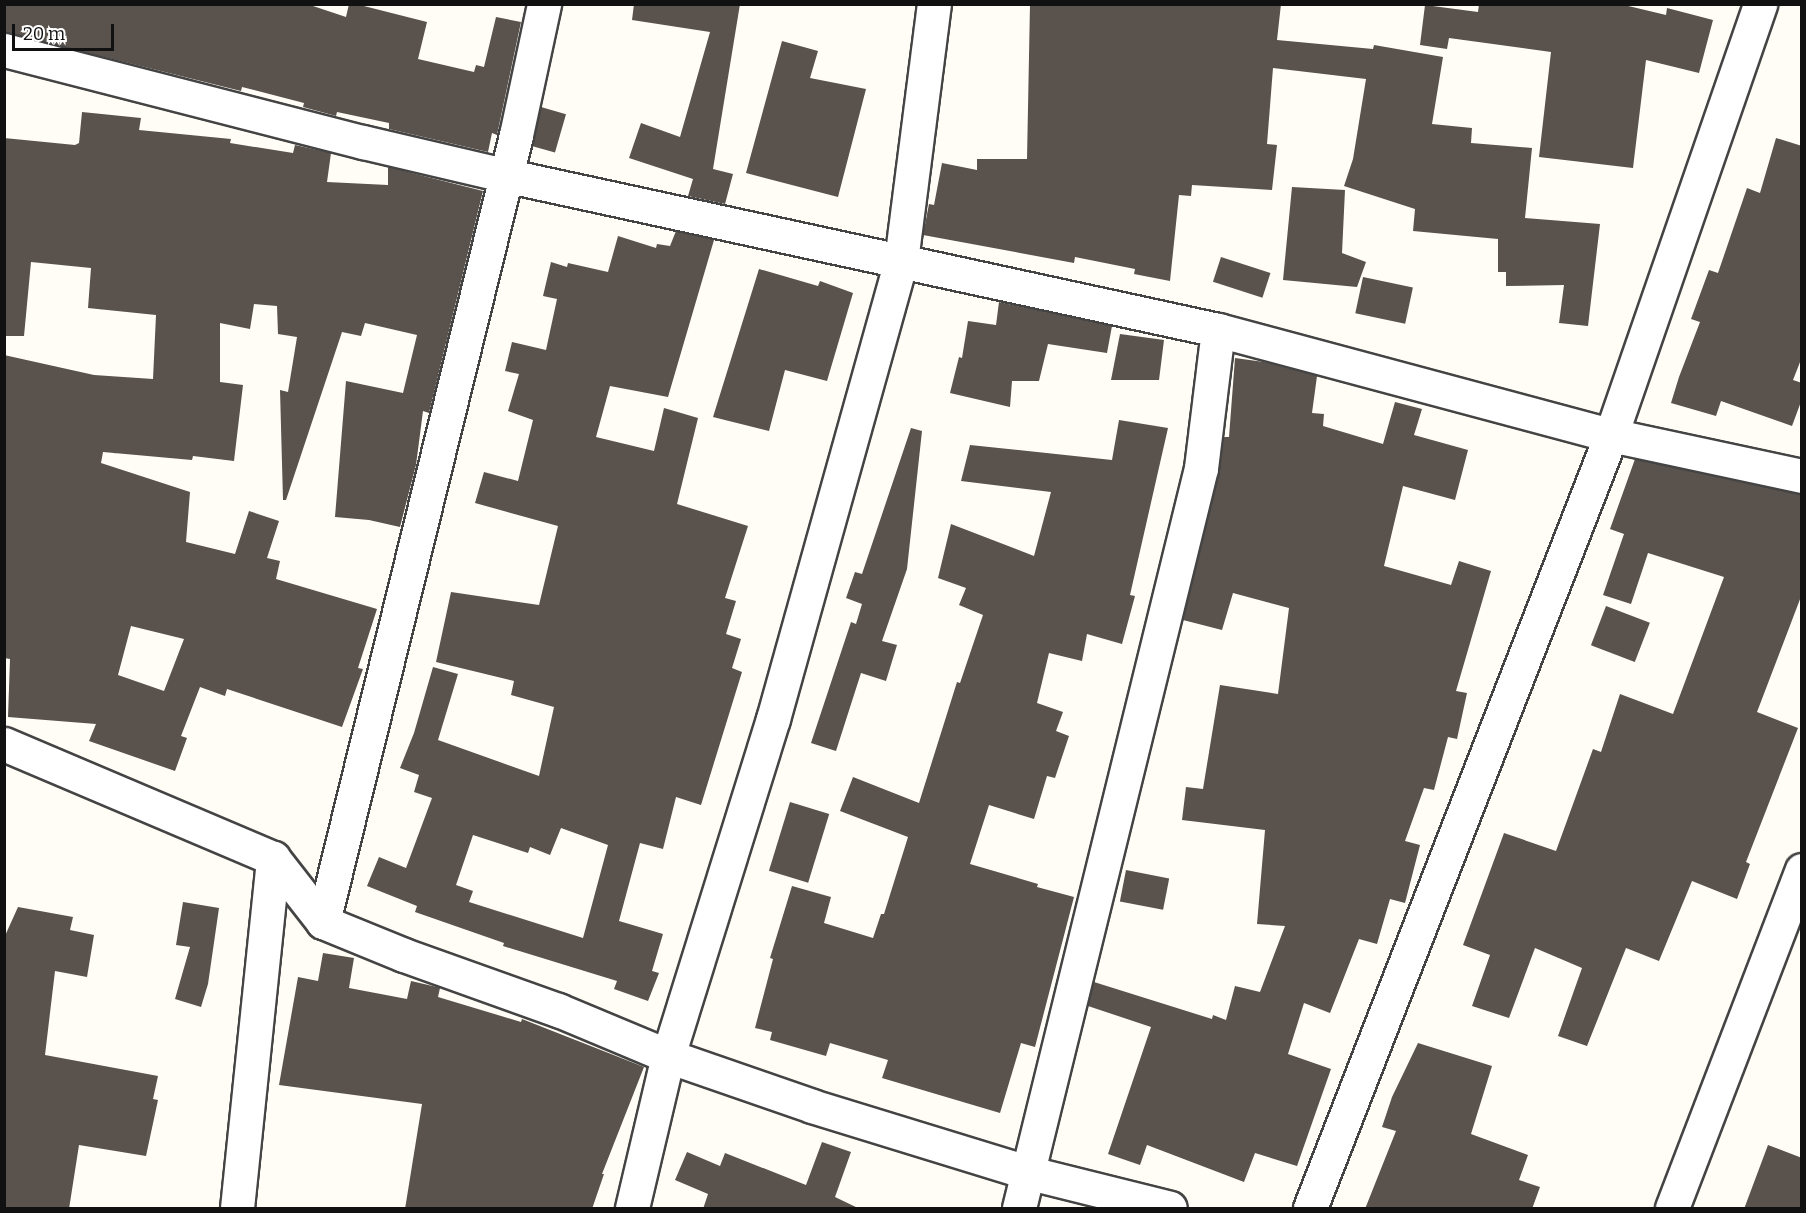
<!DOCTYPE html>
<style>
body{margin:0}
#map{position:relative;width:1806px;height:1213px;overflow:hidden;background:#fffdf5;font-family:Bitter,serif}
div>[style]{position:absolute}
.building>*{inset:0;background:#5a524d;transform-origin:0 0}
.roads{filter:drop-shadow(2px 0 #444) drop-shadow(-2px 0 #444) drop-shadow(0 2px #444) drop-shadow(0 -2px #444)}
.minor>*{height:33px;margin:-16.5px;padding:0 16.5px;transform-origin:16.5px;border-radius:16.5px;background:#fff}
.tertiary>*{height:33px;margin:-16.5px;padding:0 16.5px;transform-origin:16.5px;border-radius:16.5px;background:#fff}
span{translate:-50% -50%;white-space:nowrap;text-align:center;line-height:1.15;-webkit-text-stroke:6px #fff;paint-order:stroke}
.frame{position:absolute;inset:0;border:6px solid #111;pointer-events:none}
.scale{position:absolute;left:12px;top:24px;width:102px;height:27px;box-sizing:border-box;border:3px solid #111;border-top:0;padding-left:8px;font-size:18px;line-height:21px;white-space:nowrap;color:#111;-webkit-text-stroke:4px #fff;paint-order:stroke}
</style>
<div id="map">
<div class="building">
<div style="clip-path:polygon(4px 4px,307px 4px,346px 17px,349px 4px,356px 4px,427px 22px,418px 59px,474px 72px,476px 65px,484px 67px,496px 17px,521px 22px,497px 135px,492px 133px,488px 152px,389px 129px,389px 123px,337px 112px,336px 116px,303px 107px,304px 103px,242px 87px,241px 91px,4px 32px)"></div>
<div style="clip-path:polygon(634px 4px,740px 4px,713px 169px,733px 174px,725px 204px,688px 196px,693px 179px,629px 158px,641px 123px,680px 137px,710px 32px,632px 20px)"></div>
<div style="clip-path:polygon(1030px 4px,1281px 4px,1277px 40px,1373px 49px,1374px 45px,1443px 57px,1432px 124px,1472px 128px,1471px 143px,1532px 148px,1525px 218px,1600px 224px,1588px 326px,1559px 323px,1564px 285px,1506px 286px,1506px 272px,1498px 272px,1498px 239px,1413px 231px,1415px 209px,1344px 186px,1353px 159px,1366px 79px,1273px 68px,1267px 144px,1277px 145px,1272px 190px,1192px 185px,1191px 196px,1179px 195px,1170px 281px,1134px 274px,1135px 269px,1075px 257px,1074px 263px,923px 235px,929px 204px,934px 205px,942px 163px,977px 170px,977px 159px,1027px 159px)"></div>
<div style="clip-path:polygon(1479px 4px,1620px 4px,1666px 15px,1667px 8px,1713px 20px,1699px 73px,1646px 60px,1633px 168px,1539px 157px,1551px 52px,1449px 38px,1447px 49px,1420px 45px,1425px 5px,1478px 12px)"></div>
<div style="clip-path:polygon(782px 41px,818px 51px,810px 78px,866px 89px,838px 197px,746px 173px)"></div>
<div style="left:541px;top:107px;width:26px;height:40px;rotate:16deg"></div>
<div style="clip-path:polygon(evenodd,82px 112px,141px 118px,139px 130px,231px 139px,230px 143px,293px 153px,295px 145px,331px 153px,327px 182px,388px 185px,388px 167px,483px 191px,429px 413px,423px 411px,416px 465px,400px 527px,369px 520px,335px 517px,346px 381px,403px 393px,417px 335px,365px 323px,361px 336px,342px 332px,286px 500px,283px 500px,280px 390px,288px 392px,297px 337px,278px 334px,277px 306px,254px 304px,250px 329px,220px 323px,220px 382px,243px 385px,234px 461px,193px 456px,192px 460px,103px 452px,101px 463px,190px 492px,186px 542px,235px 554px,249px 511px,279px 521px,267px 558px,280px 561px,276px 579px,377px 609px,358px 668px,363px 669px,342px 727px,227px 689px,225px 696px,200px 687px,181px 736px,187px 738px,175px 771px,89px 741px,96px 724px,8px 717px,10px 659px,4px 658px,4px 355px,94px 375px,153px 379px,156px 315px,88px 308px,91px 268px,31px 262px,24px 336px,4px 336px,4px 138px,75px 145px,79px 143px,82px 112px,131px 626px,184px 639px,164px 691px,118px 675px,131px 626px)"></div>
<div style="clip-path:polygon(1776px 138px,1802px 146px,1802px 357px,1793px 380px,1802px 383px,1802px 399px,1792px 426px,1721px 401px,1716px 416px,1671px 403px,1679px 377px,1700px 322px,1691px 319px,1709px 270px,1718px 273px,1747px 188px,1760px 193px)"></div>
<div style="clip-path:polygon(1292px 187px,1345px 190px,1342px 253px,1366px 262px,1357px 287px,1283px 280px)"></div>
<div style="clip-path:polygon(evenodd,676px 231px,714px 240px,668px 397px,610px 386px,596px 437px,654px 451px,664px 408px,698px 418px,677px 504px,748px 526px,725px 598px,736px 601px,726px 634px,741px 639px,732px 668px,742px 672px,701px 805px,676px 797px,663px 849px,640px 843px,619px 921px,663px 934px,652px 971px,659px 973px,648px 1001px,614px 989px,617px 981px,503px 946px,504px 943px,415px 912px,417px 906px,367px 886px,379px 857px,406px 868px,432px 798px,414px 792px,419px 775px,400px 768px,414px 733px,433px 667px,458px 674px,438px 740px,539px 776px,554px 707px,511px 695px,514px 681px,436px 662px,451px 592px,539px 605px,558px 526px,475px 503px,484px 472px,518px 481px,533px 420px,508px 411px,519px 374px,505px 371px,512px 342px,546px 350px,557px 299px,543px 296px,551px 262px,567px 267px,568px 263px,608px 272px,618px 236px,656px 248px,657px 244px,670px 246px,676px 231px,561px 828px,608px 845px,583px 938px,469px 902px,473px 891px,456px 885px,473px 835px,528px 853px,530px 847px,550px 855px,561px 828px)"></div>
<div style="left:1221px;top:257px;width:52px;height:26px;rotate:18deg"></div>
<div style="clip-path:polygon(759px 269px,818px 286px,820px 281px,853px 293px,827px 381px,785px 370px,769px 431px,713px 417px)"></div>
<div style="left:1363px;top:277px;width:51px;height:37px;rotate:12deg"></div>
<div style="clip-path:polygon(999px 302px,1112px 326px,1107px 353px,1048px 344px,1039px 381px,1012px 381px,1010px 407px,950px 393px,959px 357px,962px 358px,968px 321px,996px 325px)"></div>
<div style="clip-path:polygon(1120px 334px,1164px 340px,1159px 380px,1111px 380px)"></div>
<div style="clip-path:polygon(1235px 358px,1264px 362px,1317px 376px,1312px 413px,1324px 414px,1323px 426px,1383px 444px,1395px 402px,1422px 409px,1414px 435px,1468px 450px,1455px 500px,1403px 486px,1384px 566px,1451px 585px,1459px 561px,1491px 571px,1456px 691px,1467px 693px,1457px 739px,1448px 737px,1434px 790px,1424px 788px,1405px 841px,1420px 845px,1405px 903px,1390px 899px,1377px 944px,1359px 939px,1330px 1013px,1304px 1003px,1288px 1054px,1331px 1069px,1297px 1166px,1255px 1153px,1244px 1182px,1147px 1145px,1140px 1165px,1108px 1154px,1151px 1027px,1088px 1006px,1094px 982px,1212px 1019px,1213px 1015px,1226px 1020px,1235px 986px,1260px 992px,1285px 926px,1257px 924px,1265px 830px,1182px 820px,1186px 787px,1203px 789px,1220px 685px,1278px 694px,1289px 608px,1233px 593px,1222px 630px,1183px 620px,1219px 472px,1224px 437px,1229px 437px)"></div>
<div style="clip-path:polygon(1119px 420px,1168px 428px,1130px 595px,1135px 596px,1122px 644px,1087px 634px,1082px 661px,1049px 653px,1037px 703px,1063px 712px,1056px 731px,1069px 736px,1055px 778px,1047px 776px,1034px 819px,989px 805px,970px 864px,1038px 884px,1037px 887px,1074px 897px,1035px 1047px,1021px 1043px,1000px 1113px,882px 1078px,888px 1060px,830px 1043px,826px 1056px,770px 1040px,772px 1032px,755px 1028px,773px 959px,770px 958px,792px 886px,831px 897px,824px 923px,873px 938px,881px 914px,884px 914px,908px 837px,840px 811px,853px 777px,919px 803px,957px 682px,960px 683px,983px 615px,959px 605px,966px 588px,938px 578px,951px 524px,1034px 556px,1051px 492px,961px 481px,970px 445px,1112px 460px)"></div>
<div style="clip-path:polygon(911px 428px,922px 431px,907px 569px,882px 641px,897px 645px,886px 681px,861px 673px,836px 751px,811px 743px,851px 622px,856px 624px,862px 604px,846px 598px,855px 572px,862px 574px)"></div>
<div style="clip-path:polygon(1635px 459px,1802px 494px,1802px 594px,1757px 712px,1798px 728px,1746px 862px,1750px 864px,1737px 899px,1692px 881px,1659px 961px,1626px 948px,1587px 1046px,1558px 1036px,1582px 968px,1535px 948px,1509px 1018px,1472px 1006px,1490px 955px,1463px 945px,1504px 833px,1556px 851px,1593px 749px,1601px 752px,1620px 694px,1673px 714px,1724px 577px,1648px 553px,1631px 604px,1603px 595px,1624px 534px,1610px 529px)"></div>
<div style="left:1606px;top:606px;width:47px;height:42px;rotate:21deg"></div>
<div style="left:790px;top:802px;width:41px;height:72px;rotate:17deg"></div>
<div style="left:1126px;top:870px;width:44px;height:32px;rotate:11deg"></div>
<div style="clip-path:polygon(183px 902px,219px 908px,208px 984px,201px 1007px,175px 999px,190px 947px,176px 945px)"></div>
<div style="clip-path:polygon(18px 907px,73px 917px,70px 930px,94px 935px,87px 977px,55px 971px,45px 1055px,158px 1076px,153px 1099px,158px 1100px,146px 1156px,79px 1145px,69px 1209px,4px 1209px,4px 938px)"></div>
<div style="clip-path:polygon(323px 953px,354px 958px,349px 988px,407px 999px,411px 981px,437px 987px,440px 988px,438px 997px,521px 1022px,522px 1019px,644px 1067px,602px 1174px,604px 1174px,592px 1209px,405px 1209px,422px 1104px,279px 1085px,298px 977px,318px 981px)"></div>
<div style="clip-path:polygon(1418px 1043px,1492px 1066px,1471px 1134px,1528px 1155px,1519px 1180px,1540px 1187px,1532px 1209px,1365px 1209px,1396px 1131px,1382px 1127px,1392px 1097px)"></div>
<div style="clip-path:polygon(822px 1142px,851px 1152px,835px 1197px,860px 1209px,703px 1209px,708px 1194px,675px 1180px,687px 1152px,720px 1166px,725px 1153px,806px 1185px)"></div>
<div style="clip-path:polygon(1768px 1145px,1802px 1158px,1802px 1209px,1744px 1209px)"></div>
</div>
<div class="roads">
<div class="minor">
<div style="left:4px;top:744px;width:292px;rotate:23deg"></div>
<div style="left:273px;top:858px;width:81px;rotate:52deg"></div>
<div style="left:323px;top:922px;width:87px;rotate:22.2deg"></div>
<div style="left:404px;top:955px;width:164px;rotate:19.7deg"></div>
<div style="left:558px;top:1010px;width:119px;rotate:22.7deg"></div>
<div style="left:668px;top:1056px;width:152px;rotate:19.1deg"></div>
<div style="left:812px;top:1106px;width:228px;rotate:17.1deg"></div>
<div style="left:1030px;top:1173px;width:144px;rotate:14deg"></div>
<div style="left:323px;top:922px;width:810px;rotate:-76.22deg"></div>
<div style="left:516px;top:135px;width:134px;rotate:-77.9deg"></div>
<div style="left:237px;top:1208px;width:352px;rotate:-84.1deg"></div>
<div style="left:632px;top:1208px;width:156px;rotate:-76.7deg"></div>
<div style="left:668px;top:1056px;width:353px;rotate:-72.7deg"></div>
<div style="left:773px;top:719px;width:476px;rotate:-74.4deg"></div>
<div style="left:901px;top:261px;width:259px;rotate:-82.7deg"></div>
<div style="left:1019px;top:1208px;width:762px;rotate:-76.18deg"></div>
<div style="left:1201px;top:468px;width:139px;rotate:-83deg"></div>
<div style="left:1310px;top:1208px;width:830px;rotate:-68.72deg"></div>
<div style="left:1611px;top:435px;width:456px;rotate:-70.9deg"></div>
<div style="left:1672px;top:1208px;width:362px;rotate:-69deg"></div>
</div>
<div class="tertiary">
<div style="left:4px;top:50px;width:371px;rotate:14.4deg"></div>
<div style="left:363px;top:142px;width:145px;rotate:13.2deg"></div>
<div style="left:504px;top:175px;width:731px;rotate:12.25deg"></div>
<div style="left:1218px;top:330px;width:407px;rotate:15deg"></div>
<div style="left:1611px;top:435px;width:195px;rotate:12.1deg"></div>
</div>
</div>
<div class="frame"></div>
<div class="scale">20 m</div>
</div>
